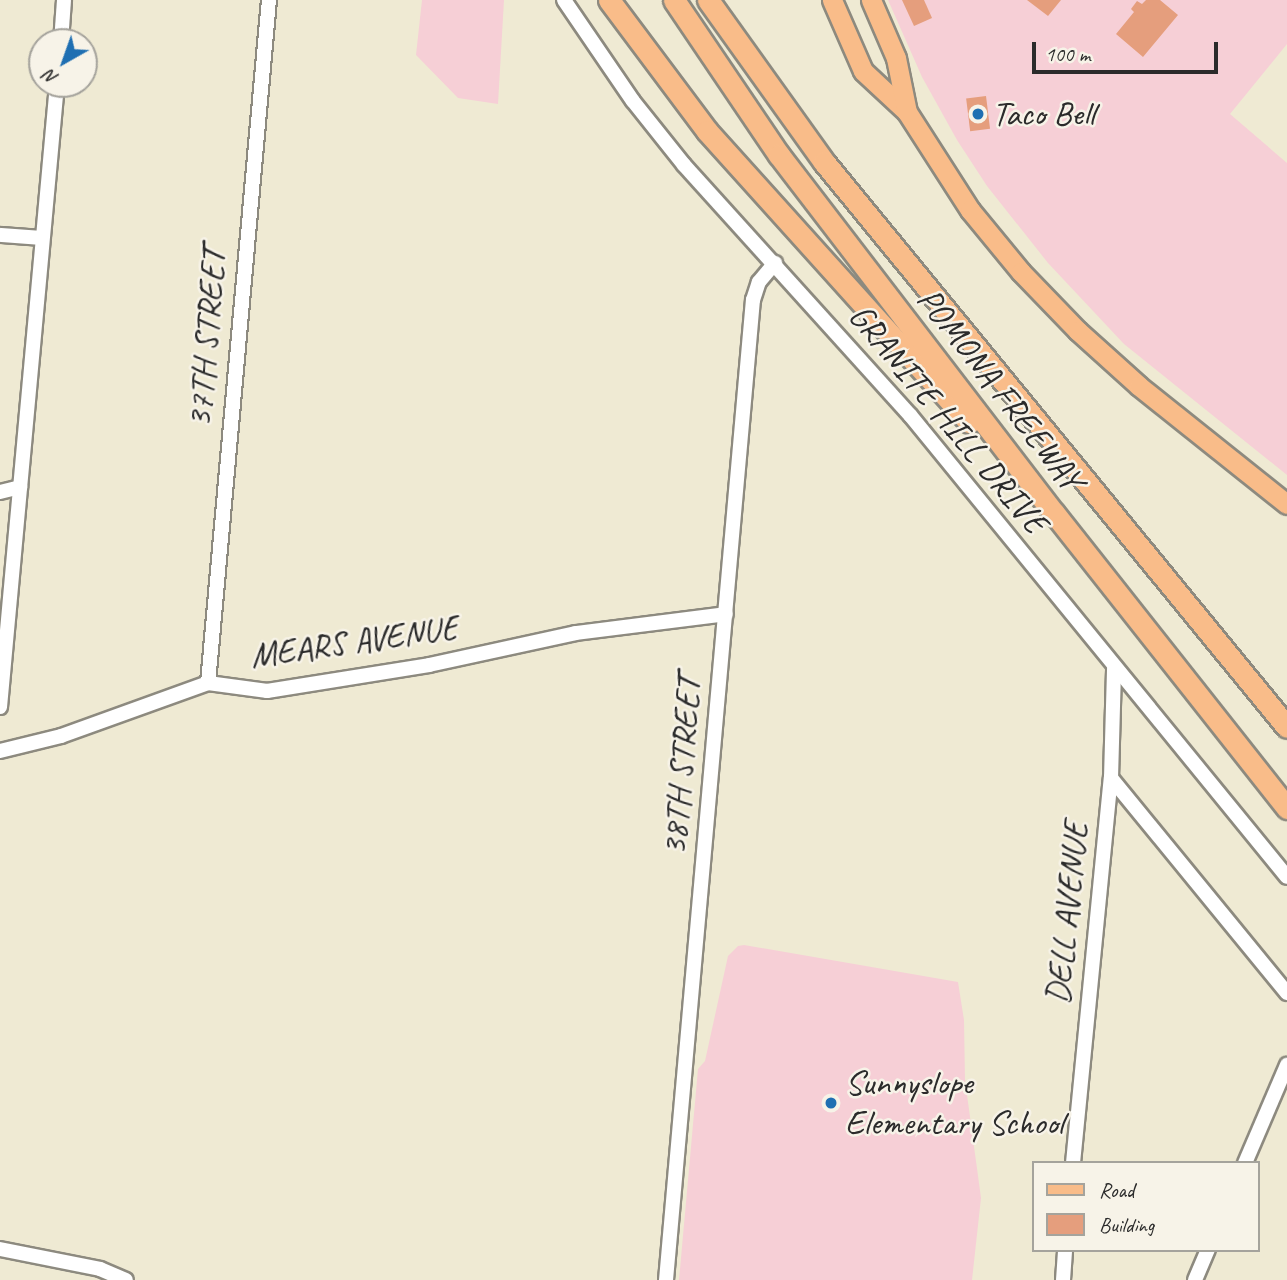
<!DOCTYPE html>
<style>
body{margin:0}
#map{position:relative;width:1287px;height:1280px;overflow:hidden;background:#efead3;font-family:Caveat,sans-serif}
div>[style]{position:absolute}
.built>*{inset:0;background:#f6cfd6}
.building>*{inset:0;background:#e59e7d;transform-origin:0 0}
.roads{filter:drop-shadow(2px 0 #8d8a7f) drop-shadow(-2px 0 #8d8a7f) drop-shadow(0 2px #8d8a7f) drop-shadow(0 -2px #8d8a7f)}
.minor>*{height:14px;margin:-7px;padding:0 7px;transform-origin:7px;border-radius:7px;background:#fff}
.major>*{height:19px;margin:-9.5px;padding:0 9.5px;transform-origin:9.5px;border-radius:9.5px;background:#f9bc89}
.highway>*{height:21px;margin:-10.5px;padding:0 10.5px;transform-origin:10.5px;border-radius:10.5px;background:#f9bc89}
.dots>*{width:19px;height:19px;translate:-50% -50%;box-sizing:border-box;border:4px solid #f7f3e8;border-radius:50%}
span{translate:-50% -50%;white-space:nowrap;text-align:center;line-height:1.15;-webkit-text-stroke:5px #f7f3e8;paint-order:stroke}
.poi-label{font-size:35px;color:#2b2b2b}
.left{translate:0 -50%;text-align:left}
.street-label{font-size:35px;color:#2b2b2b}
.legend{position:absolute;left:1032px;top:1161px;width:228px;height:91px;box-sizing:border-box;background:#f7f3e8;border:2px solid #a5a39c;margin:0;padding:9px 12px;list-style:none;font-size:21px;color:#2b2b2b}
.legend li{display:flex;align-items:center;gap:14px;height:35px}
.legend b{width:35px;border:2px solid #a5a39c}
.north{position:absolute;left:28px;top:28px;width:70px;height:70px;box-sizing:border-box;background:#f7f3e8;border:2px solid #a5a39c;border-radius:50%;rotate:220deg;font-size:19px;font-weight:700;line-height:28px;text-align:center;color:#2b2b2b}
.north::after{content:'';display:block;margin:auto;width:24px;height:32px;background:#1f6fb2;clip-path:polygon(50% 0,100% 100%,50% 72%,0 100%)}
.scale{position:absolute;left:1032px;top:42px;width:186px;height:32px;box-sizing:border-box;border:4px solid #2b2b2b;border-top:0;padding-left:9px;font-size:21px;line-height:24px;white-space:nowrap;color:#2b2b2b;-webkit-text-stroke:5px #f7f3e8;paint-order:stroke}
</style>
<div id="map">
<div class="built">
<div style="clip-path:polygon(422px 0,504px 0,498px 104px,458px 98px,416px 55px)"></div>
<div style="clip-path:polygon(888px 0,1287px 0,1287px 44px,1230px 114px,1287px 163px,1287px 475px,1124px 344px,1048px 263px,987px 186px,957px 140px,922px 77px)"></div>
<div style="clip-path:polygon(744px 945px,958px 982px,964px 1020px,965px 1080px,981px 1198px,972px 1280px,679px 1280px,698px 1069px,705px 1061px,728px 956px,738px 946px)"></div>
</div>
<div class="building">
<div style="clip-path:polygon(902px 0,924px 0,932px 18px,914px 26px)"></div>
<div style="clip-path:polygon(1027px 0,1061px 0,1048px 16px)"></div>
<div style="clip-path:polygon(1146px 0,1160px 0,1178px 15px,1143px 57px,1116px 34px,1134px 12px,1131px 9px,1137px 1px,1142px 4px)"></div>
<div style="left:986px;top:96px;width:33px;height:20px;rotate:83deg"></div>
</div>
<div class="roads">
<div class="minor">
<div style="left:564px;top:0;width:122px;rotate:55.7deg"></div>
<div style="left:633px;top:101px;width:82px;rotate:51.4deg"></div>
<div style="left:684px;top:165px;width:337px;rotate:47.9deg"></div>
<div style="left:910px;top:415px;width:596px;rotate:50.78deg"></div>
<div style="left:61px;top:42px;width:42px;rotate:-85.9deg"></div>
<div style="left:0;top:235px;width:42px;rotate:4.1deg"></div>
<div style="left:0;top:492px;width:21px;rotate:-14deg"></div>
<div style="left:208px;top:683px;width:686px;rotate:-84.9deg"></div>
<div style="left:0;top:707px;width:626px;rotate:-84.77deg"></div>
<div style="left:0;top:751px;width:63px;rotate:-13.8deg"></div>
<div style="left:61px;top:736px;width:156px;rotate:-19.8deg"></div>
<div style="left:208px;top:683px;width:60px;rotate:7.7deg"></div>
<div style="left:267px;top:691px;width:164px;rotate:-9.1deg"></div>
<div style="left:429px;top:665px;width:150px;rotate:-12.3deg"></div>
<div style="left:576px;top:633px;width:151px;rotate:-7.2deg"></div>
<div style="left:1111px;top:778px;width:278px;rotate:50.7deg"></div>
<div style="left:1073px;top:1163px;width:387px;rotate:-84.4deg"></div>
<div style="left:1111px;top:778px;width:110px;rotate:-88.4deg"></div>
<div style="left:1245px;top:1163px;width:107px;rotate:-66.8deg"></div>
<div style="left:0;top:1249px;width:102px;rotate:11.3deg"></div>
<div style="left:100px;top:1269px;width:28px;rotate:23deg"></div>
<div style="left:666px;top:1280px;width:984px;rotate:-84.93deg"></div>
<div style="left:753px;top:300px;width:19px;rotate:-72deg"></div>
<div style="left:759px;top:282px;width:25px;rotate:-50deg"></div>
<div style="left:1063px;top:1280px;width:30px;rotate:-86deg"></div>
<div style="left:1195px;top:1280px;width:33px;rotate:-67deg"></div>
</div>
<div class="major">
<div style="left:832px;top:0;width:77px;rotate:66.4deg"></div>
<div style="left:863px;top:71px;width:60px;rotate:43deg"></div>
<div style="left:907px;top:112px;width:117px;rotate:57.3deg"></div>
<div style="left:970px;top:210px;width:80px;rotate:50.6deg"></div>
<div style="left:1021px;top:272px;width:82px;rotate:46deg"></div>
<div style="left:1078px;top:331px;width:82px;rotate:42deg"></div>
<div style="left:1139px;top:386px;width:189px;rotate:38.6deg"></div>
<div style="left:871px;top:0;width:63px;rotate:66.7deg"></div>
<div style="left:896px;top:58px;width:55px;rotate:78.5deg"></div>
</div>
<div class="highway">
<div style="left:609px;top:0;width:164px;rotate:53.2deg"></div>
<div style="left:707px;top:131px;width:392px;rotate:48deg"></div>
<div style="left:674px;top:0;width:187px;rotate:55.9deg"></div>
<div style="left:779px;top:155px;width:451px;rotate:52.5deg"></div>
<div style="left:1054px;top:513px;width:376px;rotate:51.7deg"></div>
<div style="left:708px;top:0;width:199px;rotate:54.4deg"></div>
<div style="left:824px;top:162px;width:730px;rotate:50.67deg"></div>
</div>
</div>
<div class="dots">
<div style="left:978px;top:114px;background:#1f6fb2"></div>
<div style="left:831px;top:1103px;background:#1f6fb2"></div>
</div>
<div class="poi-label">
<span class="left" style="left:992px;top:114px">Taco Bell</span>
<span class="left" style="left:845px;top:1103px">Sunnyslope<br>Elementary School</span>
</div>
<div class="street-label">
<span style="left:207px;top:338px;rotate:-85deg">37TH STREET</span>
<span style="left:1000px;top:389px;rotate:52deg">POMONA FREEWAY</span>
<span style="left:948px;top:419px;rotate:50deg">GRANITE HILL DRIVE</span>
<span style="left:354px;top:642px;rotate:-8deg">MEARS AVENUE</span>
<span style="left:682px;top:766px;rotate:-85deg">38TH STREET</span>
<span style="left:1067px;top:913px;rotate:-84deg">DELL AVENUE</span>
</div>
<ul class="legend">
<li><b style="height:9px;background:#f9bc89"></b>Road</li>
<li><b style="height:19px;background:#e59e7d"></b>Building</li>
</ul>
<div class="north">N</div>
<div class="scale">100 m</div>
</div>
